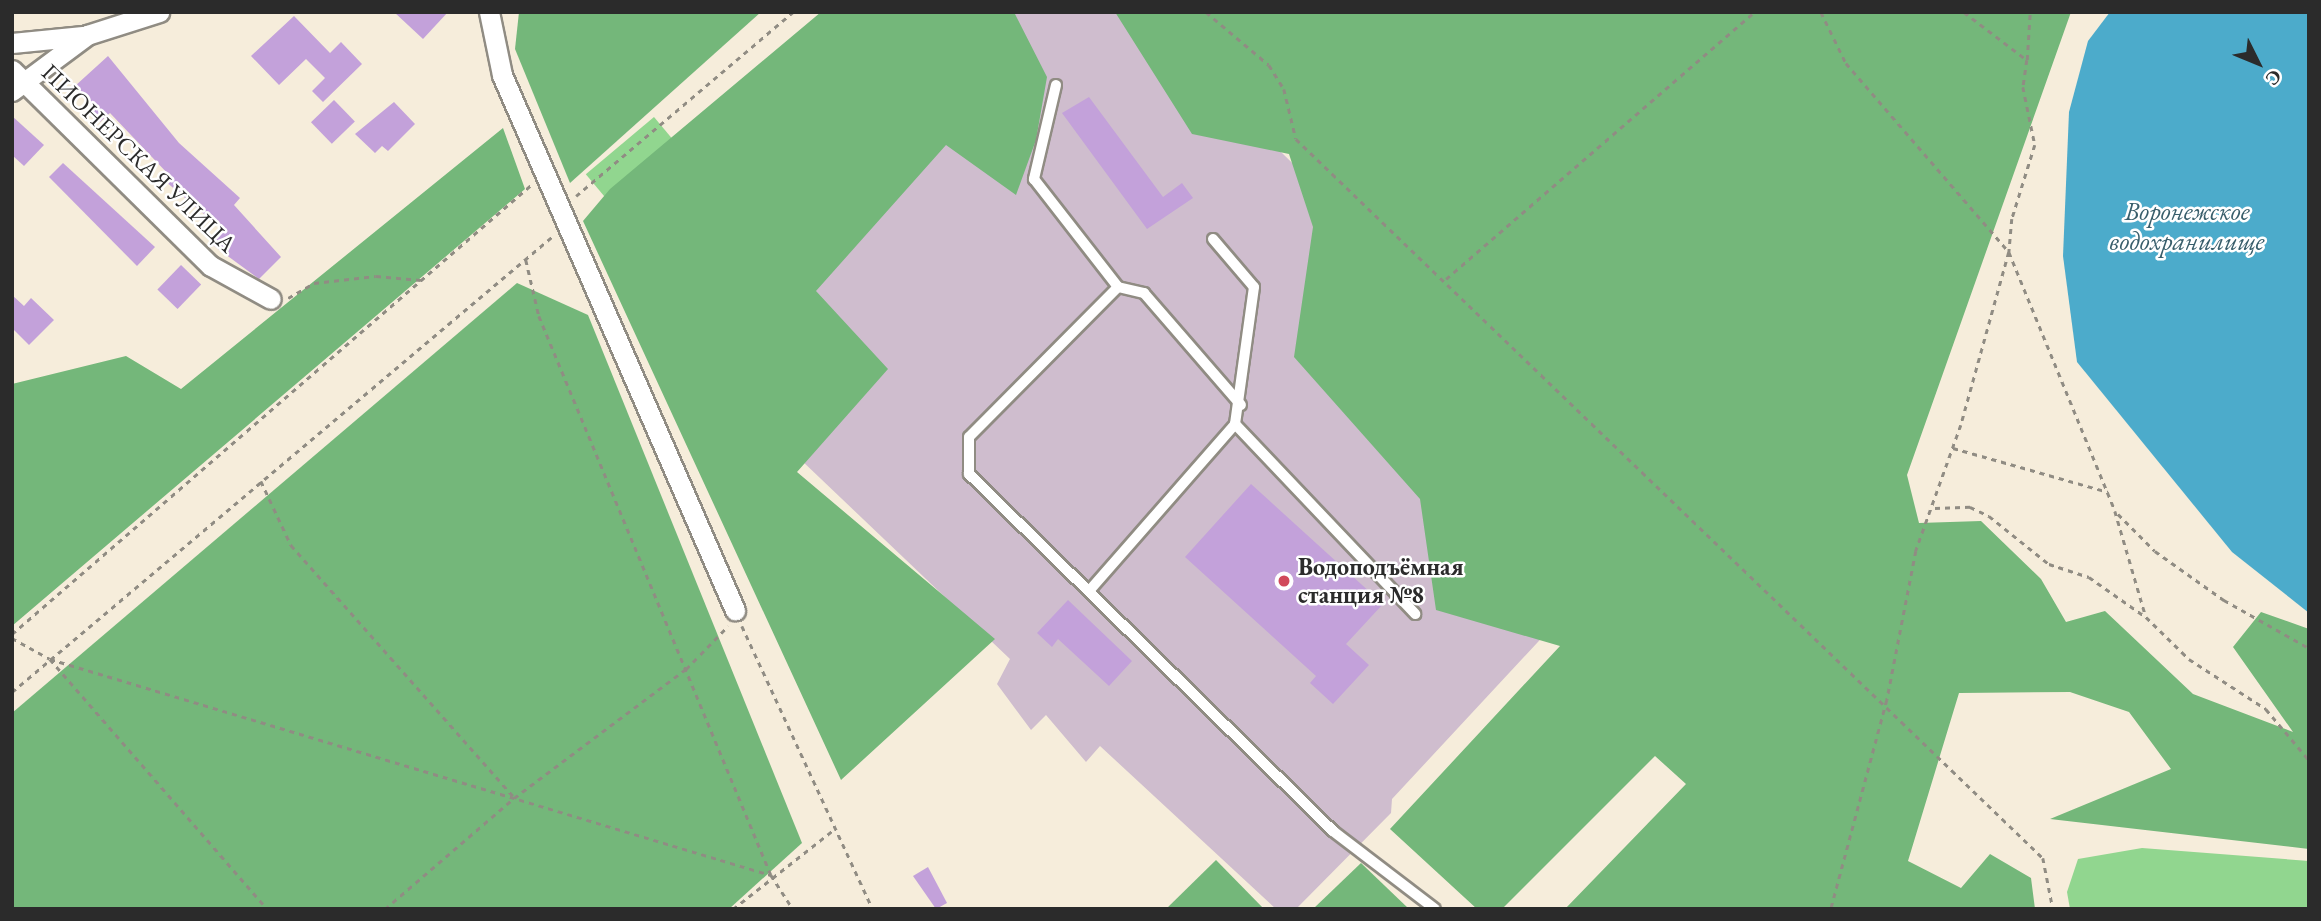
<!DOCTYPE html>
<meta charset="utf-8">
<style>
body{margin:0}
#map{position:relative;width:2321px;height:921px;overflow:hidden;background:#f6eddb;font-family:"EB Garamond",serif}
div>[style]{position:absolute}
.industrial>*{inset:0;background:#cfbdce}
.green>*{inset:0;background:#91d68f;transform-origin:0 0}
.forest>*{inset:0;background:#74b77a}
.water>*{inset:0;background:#4cabcb}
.building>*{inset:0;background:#c3a1da;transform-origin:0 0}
.path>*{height:2.5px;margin-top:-1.25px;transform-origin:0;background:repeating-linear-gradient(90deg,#908c83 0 5px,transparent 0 10px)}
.roads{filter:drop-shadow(2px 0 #908c83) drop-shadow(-2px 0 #908c83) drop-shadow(0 2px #908c83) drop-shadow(0 -2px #908c83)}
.lane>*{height:10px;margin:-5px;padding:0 5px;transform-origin:5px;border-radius:5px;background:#fff}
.street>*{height:19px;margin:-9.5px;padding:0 9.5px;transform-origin:9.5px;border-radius:9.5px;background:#fff}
.dots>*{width:19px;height:19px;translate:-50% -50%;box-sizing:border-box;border:4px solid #fff;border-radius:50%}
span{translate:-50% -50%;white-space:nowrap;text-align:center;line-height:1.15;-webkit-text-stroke:5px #fff;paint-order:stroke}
.street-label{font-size:24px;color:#2b2b2b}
.poi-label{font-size:24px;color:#2b2b2b;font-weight:700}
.left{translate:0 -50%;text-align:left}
.water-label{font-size:26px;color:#385e6b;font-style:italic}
.frame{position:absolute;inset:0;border:14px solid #2b2b2b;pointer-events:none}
.north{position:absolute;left:2223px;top:28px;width:70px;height:70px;-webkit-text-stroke:5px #fff;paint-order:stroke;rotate:133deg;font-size:19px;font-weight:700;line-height:28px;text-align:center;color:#2b2b2b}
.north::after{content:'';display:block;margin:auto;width:24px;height:32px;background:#2b2b2b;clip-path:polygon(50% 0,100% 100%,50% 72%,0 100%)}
</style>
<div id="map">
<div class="industrial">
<div style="clip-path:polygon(909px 12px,1138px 12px,1654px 517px,1392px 799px,1391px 813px,1296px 909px,1276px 909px,1100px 746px,1086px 762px,1046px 715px,1031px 730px,997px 684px,1010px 659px,632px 299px)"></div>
</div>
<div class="green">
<div style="left:654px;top:117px;width:43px;height:89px;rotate:50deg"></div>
<div style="clip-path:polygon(2142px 848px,2309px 861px,2309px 909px,2070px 909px,2067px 892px,2078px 859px)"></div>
</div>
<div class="forest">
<div style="clip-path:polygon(519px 12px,761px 12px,570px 183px,515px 49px)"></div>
<div style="clip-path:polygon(821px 12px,1014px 12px,1047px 77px,1036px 140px,1016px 195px,946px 145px,816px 291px,888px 369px,797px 472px,995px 639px,841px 780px,583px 221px,610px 189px)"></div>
<div style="clip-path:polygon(1115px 12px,2071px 12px,1907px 475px,1919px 523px,1981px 521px,2041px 579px,2066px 622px,2105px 611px,2193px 694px,2293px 732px,2233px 647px,2261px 612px,2309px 629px,2309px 849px,2050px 819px,2171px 769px,2129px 712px,2070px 692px,1959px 693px,1908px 861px,1961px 888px,1990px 854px,2031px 878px,2035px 909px,1565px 909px,1686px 784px,1655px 756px,1502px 909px,1477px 909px,1390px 829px,1560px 646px,1436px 610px,1420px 499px,1294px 357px,1313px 227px,1289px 154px,1192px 134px)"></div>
<div style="clip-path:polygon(503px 128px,525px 189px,12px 626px,12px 384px,126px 356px,181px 389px)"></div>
<div style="clip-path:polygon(517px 283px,588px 315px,802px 843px,729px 909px,12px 909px,12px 713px)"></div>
<div style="clip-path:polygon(1216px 860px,1264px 909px,1166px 909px)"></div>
<div style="clip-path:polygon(1361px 863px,1409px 909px,1313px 909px)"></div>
</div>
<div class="water">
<div style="clip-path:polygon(2110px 12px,2309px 12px,2309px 613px,2232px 552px,2077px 362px,2063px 256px,2069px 112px,2088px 41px)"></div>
</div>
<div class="building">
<div style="clip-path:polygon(394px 12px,448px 12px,423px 39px)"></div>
<div style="clip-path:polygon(294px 16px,330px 53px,341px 42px,362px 64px,323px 102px,312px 91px,325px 78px,306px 59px,279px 85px,251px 56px)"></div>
<div style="clip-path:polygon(108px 56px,179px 143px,240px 198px,234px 205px,281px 257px,259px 279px,210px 243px,223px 230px,165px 181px,170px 176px,110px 113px,100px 122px,91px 113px,95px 109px,75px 86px)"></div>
<div style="clip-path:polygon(1089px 97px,1163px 197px,1182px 183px,1193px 198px,1147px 229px,1062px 113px)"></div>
<div style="left:334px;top:100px;width:30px;height:32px;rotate:46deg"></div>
<div style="clip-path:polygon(394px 102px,415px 124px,388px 151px,382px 146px,375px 153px,355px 134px)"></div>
<div style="clip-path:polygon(12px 116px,44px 145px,24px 166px,12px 155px)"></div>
<div style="clip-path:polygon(63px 163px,155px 247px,137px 266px,49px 177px)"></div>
<div style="left:181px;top:265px;width:28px;height:34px;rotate:44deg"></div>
<div style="clip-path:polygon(12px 295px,24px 306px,31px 298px,54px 320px,29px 345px,12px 328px)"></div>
<div style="clip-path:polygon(1251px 484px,1383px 604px,1346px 644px,1369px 665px,1333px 704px,1310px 683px,1316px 676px,1185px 557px)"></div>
<div style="clip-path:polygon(1068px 600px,1132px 661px,1109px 686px,1058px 639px,1052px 647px,1037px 633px)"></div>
<div style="clip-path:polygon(928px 867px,947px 903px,936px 909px,913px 876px)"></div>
</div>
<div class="path">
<div style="left:1206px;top:12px;width:82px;rotate:40.1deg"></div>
<div style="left:1269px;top:65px;width:28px;rotate:58deg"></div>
<div style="left:1284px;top:89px;width:51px;rotate:76.5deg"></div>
<div style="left:1296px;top:139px;width:1037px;rotate:43.91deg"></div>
<div style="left:2043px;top:858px;width:52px;rotate:78.9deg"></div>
<div style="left:1821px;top:12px;width:57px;rotate:63.9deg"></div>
<div style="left:1846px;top:63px;width:250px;rotate:49.2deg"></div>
<div style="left:2009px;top:252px;width:180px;rotate:105.5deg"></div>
<div style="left:1961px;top:425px;width:134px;rotate:109.7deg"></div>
<div style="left:1916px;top:551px;width:152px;rotate:101deg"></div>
<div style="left:1887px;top:700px;width:216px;rotate:105deg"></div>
<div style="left:1964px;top:12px;width:79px;rotate:37.3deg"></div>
<div style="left:2027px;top:60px;width:27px;rotate:98deg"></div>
<div style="left:2023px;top:87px;width:59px;rotate:78.3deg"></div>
<div style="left:2035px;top:145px;width:77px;rotate:107.3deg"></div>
<div style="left:2012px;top:219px;width:33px;rotate:95deg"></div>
<div style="left:2009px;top:252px;width:280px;rotate:67.7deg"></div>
<div style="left:2115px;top:511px;width:110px;rotate:73.7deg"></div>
<div style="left:2146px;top:617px;width:60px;rotate:44.3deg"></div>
<div style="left:2189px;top:659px;width:92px;rotate:33deg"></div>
<div style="left:2266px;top:709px;width:67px;rotate:49.9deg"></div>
<div style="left:2027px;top:60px;width:48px;rotate:-86.4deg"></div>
<div style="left:576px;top:196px;width:285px;rotate:-40.3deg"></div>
<div style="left:526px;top:260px;width:57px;rotate:76.9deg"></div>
<div style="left:539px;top:316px;width:605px;rotate:67.46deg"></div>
<div style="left:771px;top:875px;width:40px;rotate:57.1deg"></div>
<div style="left:1446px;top:279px;width:408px;rotate:-40.9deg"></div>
<div style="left:288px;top:298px;width:30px;rotate:-30deg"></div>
<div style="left:314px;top:283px;width:62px;rotate:-6.4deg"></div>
<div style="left:376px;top:276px;width:45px;rotate:5.1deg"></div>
<div style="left:1953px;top:448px;width:161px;rotate:15.8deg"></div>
<div style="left:261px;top:481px;width:71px;rotate:64.9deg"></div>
<div style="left:291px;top:545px;width:335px;rotate:48.5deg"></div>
<div style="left:1935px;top:508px;width:35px;rotate:-2deg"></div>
<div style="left:1970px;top:507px;width:21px;rotate:25deg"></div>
<div style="left:1989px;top:516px;width:77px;rotate:38.7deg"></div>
<div style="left:2049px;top:564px;width:42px;rotate:18deg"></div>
<div style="left:2089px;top:577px;width:70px;rotate:35.1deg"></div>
<div style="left:2118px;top:514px;width:52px;rotate:45deg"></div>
<div style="left:2155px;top:551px;width:85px;rotate:35.4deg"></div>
<div style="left:2224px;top:600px;width:98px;rotate:29.5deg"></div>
<div style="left:742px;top:626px;width:312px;rotate:65.2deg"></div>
<div style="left:12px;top:634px;width:686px;rotate:-40.86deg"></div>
<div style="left:12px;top:638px;width:43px;rotate:28.9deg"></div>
<div style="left:50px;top:659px;width:753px;rotate:16.68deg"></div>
<div style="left:50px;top:659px;width:331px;rotate:49deg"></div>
<div style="left:12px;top:692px;width:708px;rotate:-40.13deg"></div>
<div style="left:385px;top:909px;width:170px;rotate:-40.7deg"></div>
<div style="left:514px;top:798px;width:215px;rotate:-36.9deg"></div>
<div style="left:686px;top:669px;width:60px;rotate:-45.7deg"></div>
<div style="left:733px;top:909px;width:131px;rotate:-38.2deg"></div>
</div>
<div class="roads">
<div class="lane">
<div style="left:1056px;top:85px;width:97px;rotate:103.2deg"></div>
<div style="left:1034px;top:179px;width:137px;rotate:52.1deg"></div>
<div style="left:1118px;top:287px;width:211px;rotate:134.8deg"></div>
<div style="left:969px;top:437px;width:37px;rotate:90deg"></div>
<div style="left:969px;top:474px;width:510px;rotate:44.44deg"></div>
<div style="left:1333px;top:831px;width:128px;rotate:37.4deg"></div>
<div style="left:1213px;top:239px;width:63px;rotate:49.5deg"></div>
<div style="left:1254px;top:287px;width:138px;rotate:97.9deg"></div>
<div style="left:1118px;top:287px;width:27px;rotate:13deg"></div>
<div style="left:1144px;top:293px;width:148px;rotate:49.1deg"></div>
<div style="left:1089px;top:591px;width:222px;rotate:-48.8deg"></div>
<div style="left:1235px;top:424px;width:262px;rotate:46.5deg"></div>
</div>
<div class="street">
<div style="left:489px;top:12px;width:64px;rotate:78.3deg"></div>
<div style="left:502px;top:75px;width:584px;rotate:66.47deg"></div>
<div style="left:12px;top:43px;width:71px;rotate:-5.6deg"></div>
<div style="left:12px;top:70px;width:279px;rotate:44.6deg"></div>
<div style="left:211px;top:266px;width:68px;rotate:28.8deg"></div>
<div style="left:12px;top:91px;width:94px;rotate:-36.7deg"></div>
<div style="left:87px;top:35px;width:76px;rotate:-17.7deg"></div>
</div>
</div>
<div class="dots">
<div style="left:1284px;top:581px;background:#d1495b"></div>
</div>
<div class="street-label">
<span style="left:139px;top:158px;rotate:44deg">ПИОНЕРСКАЯ УЛИЦА</span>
</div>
<div class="poi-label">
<span class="left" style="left:1298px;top:581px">Водоподъёмная<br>станция №8</span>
</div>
<div class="water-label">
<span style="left:2187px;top:227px">Воронежское<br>водохранилище</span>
</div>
<div class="frame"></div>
<div class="north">С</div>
</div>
